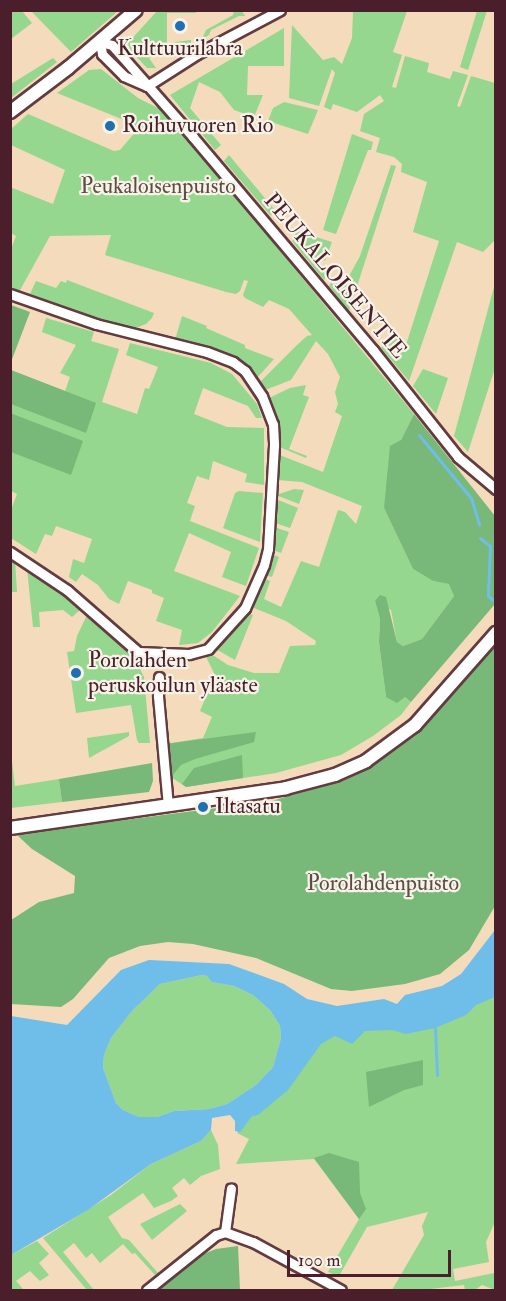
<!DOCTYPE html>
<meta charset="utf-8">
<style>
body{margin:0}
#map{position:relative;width:506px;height:1301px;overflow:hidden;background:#f3dbbb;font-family:"IM FELL Double Pica",serif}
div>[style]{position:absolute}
.green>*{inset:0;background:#95d78e}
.forest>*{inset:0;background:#78b879}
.water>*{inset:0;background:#6ebee9}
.stream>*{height:3px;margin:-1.5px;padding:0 1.5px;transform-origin:1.5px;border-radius:1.5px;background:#6ebee9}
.roads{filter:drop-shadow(2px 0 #633b41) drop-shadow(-2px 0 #633b41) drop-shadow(0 2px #633b41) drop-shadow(0 -2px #633b41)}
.street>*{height:9px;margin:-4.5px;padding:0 4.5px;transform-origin:4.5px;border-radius:4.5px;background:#fff}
.secondary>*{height:12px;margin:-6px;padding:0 6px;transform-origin:6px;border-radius:6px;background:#fff}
.dots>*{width:16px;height:16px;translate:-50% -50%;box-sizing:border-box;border:3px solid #f7f3e8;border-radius:50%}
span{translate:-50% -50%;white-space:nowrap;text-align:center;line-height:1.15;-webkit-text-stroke:4.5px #f7f3e8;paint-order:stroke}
.poi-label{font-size:22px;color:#4a1f2b}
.left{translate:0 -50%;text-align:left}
.park-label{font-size:22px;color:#5d4d44}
.street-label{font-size:22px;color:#4a1f2b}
.frame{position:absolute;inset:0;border:12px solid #4a1f2b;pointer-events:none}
.scale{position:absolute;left:287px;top:1250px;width:164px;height:27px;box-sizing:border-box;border:3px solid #4a1f2b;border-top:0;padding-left:8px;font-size:18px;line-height:21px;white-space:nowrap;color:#4a1f2b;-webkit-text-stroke:4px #f7f3e8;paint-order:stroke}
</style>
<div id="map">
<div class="green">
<div style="clip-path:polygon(11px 10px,22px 11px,32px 23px,11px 39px)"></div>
<div style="clip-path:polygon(31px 11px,118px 11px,71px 52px)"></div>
<div style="clip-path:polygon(157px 11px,196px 11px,196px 13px,167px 13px,167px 46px,149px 58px,156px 68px,147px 68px,130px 50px,128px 43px)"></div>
<div style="clip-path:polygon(234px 11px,242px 11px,245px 16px,239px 16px,211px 30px,209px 35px,202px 39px,206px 30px,233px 15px)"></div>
<div style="clip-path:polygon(353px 11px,407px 11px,393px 52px,402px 55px,392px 87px,396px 88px,405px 56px,429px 63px,427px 72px,450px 79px,453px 71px,468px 75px,457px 106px,460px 107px,471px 76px,495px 83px,495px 240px,483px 252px,457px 242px,409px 381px,381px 348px,395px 336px,406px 345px,439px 241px,413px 232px,427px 182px,401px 172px,402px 164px,394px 157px,376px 152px,380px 138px,360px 131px,364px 114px,384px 101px,380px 95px,357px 112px,333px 104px,331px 110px,324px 107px,335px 73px,332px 69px,319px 106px,289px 98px,292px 25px,323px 60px,334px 57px,342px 64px,352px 38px)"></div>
<div style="clip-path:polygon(477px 11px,487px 11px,468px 70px,460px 67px)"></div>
<div style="clip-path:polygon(284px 28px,284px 66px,248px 66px,247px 95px,263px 95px,254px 117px,234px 110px,220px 92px,199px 82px,190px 108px,221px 145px,215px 150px,170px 95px)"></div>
<div style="clip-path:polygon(191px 40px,191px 45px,176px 53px,173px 50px,171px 45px,175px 42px)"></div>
<div style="clip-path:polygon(53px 58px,57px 62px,11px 98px,11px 84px)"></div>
<div style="clip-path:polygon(101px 69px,138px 98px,166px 112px,414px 414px,401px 440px,384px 508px,413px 569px,433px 581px,450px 584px,454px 596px,422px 639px,403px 646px,397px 642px,391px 610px,375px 601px,380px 619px,379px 642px,386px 697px,405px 697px,411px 702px,401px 715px,373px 736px,341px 755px,276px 773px,186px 787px,171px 777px,165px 744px,203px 738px,212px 717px,200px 711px,215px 675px,204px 653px,208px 652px,228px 665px,254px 673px,279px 673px,290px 646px,315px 645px,316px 641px,286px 621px,249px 606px,263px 578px,270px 581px,264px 599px,281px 607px,301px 561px,319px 567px,338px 510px,345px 512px,356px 524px,362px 506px,302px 482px,277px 480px,277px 454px,323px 472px,342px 416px,335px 412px,338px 404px,335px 392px,340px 377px,328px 354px,316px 341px,291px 380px,265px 390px,259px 383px,297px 345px,307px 336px,312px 335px,289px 309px,269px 300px,263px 307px,245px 298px,243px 295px,248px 281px,244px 280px,240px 291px,236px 294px,226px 292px,105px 255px,111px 235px,50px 236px,19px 292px,11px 289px,11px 249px,16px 236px,11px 233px,10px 187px,53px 204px,65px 170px,11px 145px,11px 129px,28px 114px,114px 151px,120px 150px,138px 129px,134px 124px,57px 93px,89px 70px)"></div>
<div style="clip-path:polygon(284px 102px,318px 110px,308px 134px,268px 121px,273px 108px)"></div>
<div style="clip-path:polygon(352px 134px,373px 142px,371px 150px,368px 150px,336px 234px,323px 230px)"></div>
<div style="clip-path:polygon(229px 155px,274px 209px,271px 216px,224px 161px)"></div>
<div style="clip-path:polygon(391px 165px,396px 166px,349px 311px,329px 286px,335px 277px,347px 280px,360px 256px)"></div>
<div style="clip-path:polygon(297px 231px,332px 242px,325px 261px,321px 259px,318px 267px,329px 271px,324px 280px,292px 241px)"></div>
<div style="clip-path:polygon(67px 280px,154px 313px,152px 318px,146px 324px,133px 329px,29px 296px,36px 281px,56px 288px,61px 281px,66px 283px)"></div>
<div style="clip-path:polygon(495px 283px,495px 368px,468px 452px,454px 436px)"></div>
<div style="clip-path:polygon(182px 316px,207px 326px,206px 328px,245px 345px,245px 348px,274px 359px,256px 379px,226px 354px,175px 340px)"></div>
<div style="clip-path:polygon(46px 318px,94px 332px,91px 341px,119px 349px,102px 402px,137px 414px,145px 388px,149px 389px,158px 367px,126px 355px,130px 343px,211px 363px,232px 374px,257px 404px,262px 418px,256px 418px,248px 406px,203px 388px,194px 414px,227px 427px,264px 428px,264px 485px,245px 482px,247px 474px,213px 461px,209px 480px,197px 476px,187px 503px,195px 506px,190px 521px,259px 548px,246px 586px,222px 577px,231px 552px,189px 533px,174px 571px,240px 596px,212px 632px,198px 643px,179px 645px,182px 630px,156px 621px,164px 598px,152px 593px,152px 590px,128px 581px,119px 604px,109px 599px,98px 585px,82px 574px,76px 582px,69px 577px,73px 559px,84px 563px,92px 539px,56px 526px,52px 536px,45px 534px,36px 554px,11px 538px,11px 510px,17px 494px,11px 491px,10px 370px,65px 391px,70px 377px,60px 373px,76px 345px,42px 332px)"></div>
<div style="clip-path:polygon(423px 369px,448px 378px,436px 414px,413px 386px)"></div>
<div style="clip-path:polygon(306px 385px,303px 395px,309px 397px,289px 449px,307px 456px,306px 458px,277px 446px,276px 417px,269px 398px,290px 388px)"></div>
<div style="clip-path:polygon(294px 489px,304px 490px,299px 504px,276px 495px)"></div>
<div style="clip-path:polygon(239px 491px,263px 493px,260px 542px,223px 528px,235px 493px)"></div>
<div style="clip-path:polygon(276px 499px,298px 508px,290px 528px,275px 523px)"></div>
<div style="clip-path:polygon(274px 527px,289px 532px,281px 553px,270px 549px)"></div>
<div style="clip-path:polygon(269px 553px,279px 557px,272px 577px,265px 575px)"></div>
<div style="clip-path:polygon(10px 557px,15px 560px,17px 592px,11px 592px)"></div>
<div style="clip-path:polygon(27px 569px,66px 598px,80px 610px,72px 617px,63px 610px,39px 612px,40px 627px,33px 627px)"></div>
<div style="clip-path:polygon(245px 612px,253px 615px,235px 660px,214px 648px)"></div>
<div style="clip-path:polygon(87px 615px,126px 650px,140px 669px,144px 677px,150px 743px,139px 743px,137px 740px,131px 705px,76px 713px,67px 652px,74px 651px,77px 636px)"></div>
<div style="clip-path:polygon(129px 732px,129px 736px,89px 758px,87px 738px)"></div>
<div style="clip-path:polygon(11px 753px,15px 786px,59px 779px,62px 802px,11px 808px)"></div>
<div style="clip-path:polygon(495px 972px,495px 1222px,486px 1242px,489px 1262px,453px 1269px,455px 1281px,494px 1273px,495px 1290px,482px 1285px,475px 1290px,465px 1290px,464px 1285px,422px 1290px,392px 1290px,424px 1235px,422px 1226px,428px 1212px,367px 1227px,339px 1276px,328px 1272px,359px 1219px,314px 1159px,236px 1164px,249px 1139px,237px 1133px,306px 1047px)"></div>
<div style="clip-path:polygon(202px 975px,207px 976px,213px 982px,234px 986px,253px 995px,270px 1010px,280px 1026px,281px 1038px,273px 1067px,256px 1085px,227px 1104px,209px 1109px,174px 1111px,157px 1117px,139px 1117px,123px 1110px,116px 1103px,103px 1068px,104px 1055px,111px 1038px,132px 1011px,160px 984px)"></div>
<div style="clip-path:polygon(211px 1130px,218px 1145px,220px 1169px,201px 1176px,190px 1185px,184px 1178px,172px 1188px,178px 1196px,171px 1201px,154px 1208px,143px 1193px,108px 1217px,122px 1238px,129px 1240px,158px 1273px,155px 1275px,135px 1253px,132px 1254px,123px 1244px,100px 1263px,92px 1253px,86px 1258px,74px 1243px,63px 1252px,94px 1290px,87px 1290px,43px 1238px,111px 1195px,151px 1164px,201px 1141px)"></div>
<div style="clip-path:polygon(180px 1204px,187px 1211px,152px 1240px,140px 1224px)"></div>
<div style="clip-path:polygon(37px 1241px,49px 1254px,39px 1263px,49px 1275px,40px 1281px,30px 1271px,16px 1281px,24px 1290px,11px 1290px,11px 1255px)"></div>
</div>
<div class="forest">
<div style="clip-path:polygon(11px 305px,30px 312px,11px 362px,10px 305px)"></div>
<div style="clip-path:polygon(11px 370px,96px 403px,86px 433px,11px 404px)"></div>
<div style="clip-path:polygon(10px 413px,83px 441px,71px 475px,11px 452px)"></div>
<div style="clip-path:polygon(414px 414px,495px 516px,495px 604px,411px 702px,405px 697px,397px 703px,386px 697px,379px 642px,380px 619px,375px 601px,380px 595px,386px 597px,397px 642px,403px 646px,422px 639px,454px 596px,449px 584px,433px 581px,413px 569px,384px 508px,390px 446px,401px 440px)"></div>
<div style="clip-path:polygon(495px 640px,495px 906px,469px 950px,440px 974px,405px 984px,352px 991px,331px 989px,256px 958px,193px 944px,168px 942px,140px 946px,109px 958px,73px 999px,61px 1007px,11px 1004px,11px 920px,39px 902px,74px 893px,75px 876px,32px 849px,16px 834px,272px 801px,344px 779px,381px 760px,415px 736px)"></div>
<div style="clip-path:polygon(256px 732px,254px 742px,195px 759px,181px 765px,171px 777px,165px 744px)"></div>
<div style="clip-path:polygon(242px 755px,243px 778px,186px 787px,182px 784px,194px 768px)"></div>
<div style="clip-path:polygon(152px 763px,153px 781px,149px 792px,62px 802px,59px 779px)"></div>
<div style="clip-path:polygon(423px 1060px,423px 1085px,404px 1090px,369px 1107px,366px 1072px)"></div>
<div style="clip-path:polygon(329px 1153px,359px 1162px,360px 1193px,366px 1209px,359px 1219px,314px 1158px)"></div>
<div style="clip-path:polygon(238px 1246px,240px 1290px,158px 1290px,201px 1255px,216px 1249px)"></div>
</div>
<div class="water">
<div style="clip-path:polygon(evenodd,495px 930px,495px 997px,476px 1005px,466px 1015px,435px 1028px,406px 1034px,392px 1030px,365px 1031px,352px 1044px,335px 1036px,321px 1044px,288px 1090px,258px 1115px,252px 1116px,240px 1132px,235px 1131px,235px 1121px,230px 1115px,212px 1118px,211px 1130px,201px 1141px,151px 1164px,88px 1210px,11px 1255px,11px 1016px,67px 1025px,121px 970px,149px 960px,229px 964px,284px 984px,307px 999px,337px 1006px,384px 999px,397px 1004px,405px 995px,442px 986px,461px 974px,495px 930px,202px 975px,207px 976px,212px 982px,234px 986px,253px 995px,270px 1010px,280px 1026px,281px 1038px,273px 1067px,256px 1085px,227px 1104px,209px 1109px,174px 1111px,157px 1117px,139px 1117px,123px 1110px,116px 1103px,103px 1068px,104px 1055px,111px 1038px,132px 1011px,160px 984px,202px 975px)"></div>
</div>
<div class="stream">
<div style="left:419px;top:435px;width:82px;rotate:50.5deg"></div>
<div style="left:471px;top:498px;width:28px;rotate:73deg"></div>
<div style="left:480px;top:538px;width:13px;rotate:39deg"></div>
<div style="left:490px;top:546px;width:50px;rotate:92.3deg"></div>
<div style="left:488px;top:596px;width:10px;rotate:37deg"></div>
<div style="left:435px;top:1028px;width:47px;rotate:87.6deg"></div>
</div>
<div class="roads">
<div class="street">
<div style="left:147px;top:86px;width:25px;rotate:-157deg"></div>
<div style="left:124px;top:76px;width:31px;rotate:-135deg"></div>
<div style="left:102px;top:54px;width:12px;rotate:-99deg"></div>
<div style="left:100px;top:42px;width:12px;rotate:14deg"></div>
<div style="left:112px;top:45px;width:123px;rotate:48.6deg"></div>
<div style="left:193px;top:137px;width:279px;rotate:49.8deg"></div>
<div style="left:373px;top:350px;width:137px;rotate:51.5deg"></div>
<div style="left:458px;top:457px;width:50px;rotate:40.1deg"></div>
<div style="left:147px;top:86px;width:59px;rotate:-32.6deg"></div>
<div style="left:197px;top:54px;width:94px;rotate:-27.9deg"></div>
<div style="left:10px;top:294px;width:91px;rotate:19.2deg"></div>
<div style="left:96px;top:324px;width:114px;rotate:14.2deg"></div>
<div style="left:207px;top:352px;width:28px;rotate:21deg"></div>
<div style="left:233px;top:362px;width:15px;rotate:37deg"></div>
<div style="left:245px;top:371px;width:30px;rotate:56deg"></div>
<div style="left:262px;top:396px;width:30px;rotate:69deg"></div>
<div style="left:273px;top:424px;width:21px;rotate:87deg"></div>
<div style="left:274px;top:445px;width:104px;rotate:93.3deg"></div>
<div style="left:268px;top:549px;width:16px;rotate:104deg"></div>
<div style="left:264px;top:565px;width:47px;rotate:113.8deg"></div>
<div style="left:245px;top:608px;width:55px;rotate:132.1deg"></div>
<div style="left:208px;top:649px;width:20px;rotate:165deg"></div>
<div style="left:189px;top:654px;width:51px;rotate:-177.8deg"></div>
<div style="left:138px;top:652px;width:94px;rotate:-138.9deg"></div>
<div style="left:67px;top:590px;width:69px;rotate:-146.3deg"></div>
<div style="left:159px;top:677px;width:19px;rotate:93deg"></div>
<div style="left:158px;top:696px;width:109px;rotate:84.8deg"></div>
<div style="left:225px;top:1232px;width:30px;rotate:20deg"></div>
<div style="left:253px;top:1242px;width:100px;rotate:28.6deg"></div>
<div style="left:225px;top:1232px;width:44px;rotate:-82.2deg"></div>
<div style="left:147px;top:1290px;width:88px;rotate:-38.6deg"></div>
<div style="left:216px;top:1235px;width:9px;rotate:-18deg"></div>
</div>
<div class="secondary">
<div style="left:10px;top:112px;width:73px;rotate:-37.2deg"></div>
<div style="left:68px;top:68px;width:89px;rotate:-40.5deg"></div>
<div style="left:10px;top:828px;width:279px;rotate:-8.2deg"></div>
<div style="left:286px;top:788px;width:51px;rotate:-14.9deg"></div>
<div style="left:335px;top:775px;width:34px;rotate:-24deg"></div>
<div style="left:366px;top:761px;width:61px;rotate:-36.3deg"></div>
<div style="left:415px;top:725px;width:123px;rotate:-48.6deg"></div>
</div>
</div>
<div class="dots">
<div style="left:180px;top:26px;background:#1f6fb2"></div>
<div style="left:110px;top:126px;background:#1f6fb2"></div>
<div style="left:76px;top:673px;background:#1f6fb2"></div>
<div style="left:203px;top:807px;background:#1f6fb2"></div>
</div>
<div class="poi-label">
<span style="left:180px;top:49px">Kulttuurilabra</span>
<span class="left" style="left:122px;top:126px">Roihuvuoren Rio</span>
<span class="left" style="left:88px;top:673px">Porolahden<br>peruskoulun yläaste</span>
<span class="left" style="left:215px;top:807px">Iltasatu</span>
</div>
<div class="park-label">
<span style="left:158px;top:187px">Peukaloisenpuisto</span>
<span style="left:383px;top:884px">Porolahdenpuisto</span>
</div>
<div class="street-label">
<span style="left:335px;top:276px;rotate:50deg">PEUKALOISENTIE</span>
</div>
<div class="frame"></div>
<div class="scale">100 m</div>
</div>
